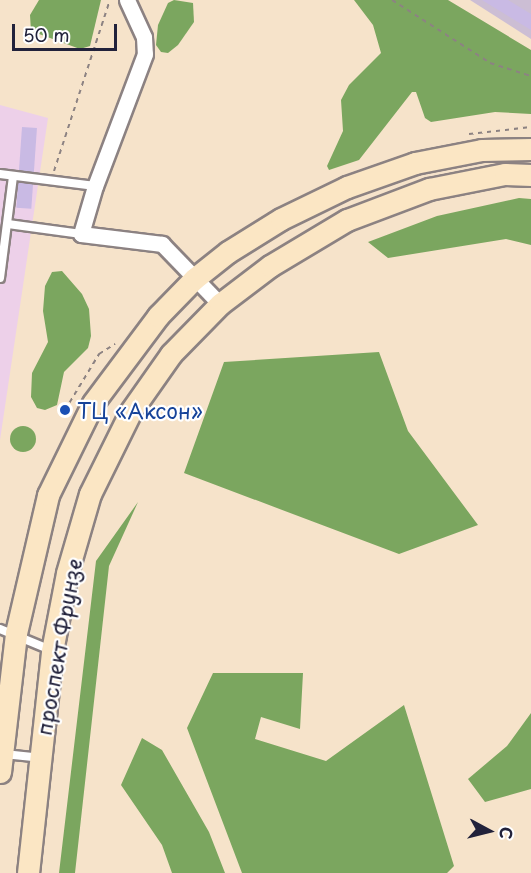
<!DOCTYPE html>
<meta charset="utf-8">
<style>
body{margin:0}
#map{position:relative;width:531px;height:873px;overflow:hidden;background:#f6e3ca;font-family:"Playpen Sans",sans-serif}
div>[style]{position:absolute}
.built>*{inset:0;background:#edd0e9}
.industrial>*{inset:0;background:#ccbed4}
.forest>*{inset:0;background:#7ba65f}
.round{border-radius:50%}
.building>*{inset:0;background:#c9bae4;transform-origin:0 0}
.path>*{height:2px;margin-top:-1px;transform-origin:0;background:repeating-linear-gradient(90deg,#8c8282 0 4.5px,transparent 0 9px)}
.roads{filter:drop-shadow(2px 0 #8c8282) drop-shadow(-2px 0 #8c8282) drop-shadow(0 2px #8c8282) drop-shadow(0 -2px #8c8282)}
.service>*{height:8px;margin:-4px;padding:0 4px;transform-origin:4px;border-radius:4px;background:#fff}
.minor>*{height:15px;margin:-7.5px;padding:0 7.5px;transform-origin:7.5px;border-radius:7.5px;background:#fff}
.secondary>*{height:21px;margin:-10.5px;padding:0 10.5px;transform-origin:10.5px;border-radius:10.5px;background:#fbe6c4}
.dots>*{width:16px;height:16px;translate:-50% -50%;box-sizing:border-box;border:3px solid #fff;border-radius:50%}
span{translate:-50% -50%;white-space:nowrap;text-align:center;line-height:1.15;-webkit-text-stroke:4.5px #fff;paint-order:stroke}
.transit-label{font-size:21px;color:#164399}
.left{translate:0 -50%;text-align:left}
.street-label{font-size:21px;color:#22223b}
.north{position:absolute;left:459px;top:801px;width:60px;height:60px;-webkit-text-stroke:4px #fff;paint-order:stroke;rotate:97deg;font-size:16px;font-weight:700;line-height:24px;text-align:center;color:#22223b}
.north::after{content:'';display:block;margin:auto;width:21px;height:27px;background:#22223b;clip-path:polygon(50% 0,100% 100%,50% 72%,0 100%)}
.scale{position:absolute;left:12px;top:24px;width:105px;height:27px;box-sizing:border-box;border:3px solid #22223b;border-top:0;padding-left:8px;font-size:18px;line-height:21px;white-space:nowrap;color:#22223b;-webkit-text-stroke:4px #fff;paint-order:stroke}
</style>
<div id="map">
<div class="built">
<div style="clip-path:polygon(0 105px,48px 118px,0 440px)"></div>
</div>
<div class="industrial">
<div style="clip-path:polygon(470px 0,531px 0,531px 39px)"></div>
</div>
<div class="forest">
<div style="clip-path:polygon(39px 0,101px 0,90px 46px,80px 49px,31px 31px,30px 15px)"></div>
<div style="clip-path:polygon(174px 0,193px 3px,194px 22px,178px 45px,168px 53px,161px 52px,156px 45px,158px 25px,168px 3px)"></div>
<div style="clip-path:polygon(354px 0,448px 0,531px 50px,531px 114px,495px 112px,431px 122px,425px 118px,416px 92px,412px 92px,359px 160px,329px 170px,327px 166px,343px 131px,341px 100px,349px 85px,381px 53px,373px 25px)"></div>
<div style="clip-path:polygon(519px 198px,531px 199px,531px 245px,506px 239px,388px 258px,368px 242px,437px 216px)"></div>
<div style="clip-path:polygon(62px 271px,82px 294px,89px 309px,91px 336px,88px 348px,64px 372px,57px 405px,45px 410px,37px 408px,31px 397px,32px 373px,48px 342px,43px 311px,45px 286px,52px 272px)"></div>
<div style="clip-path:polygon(379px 352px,408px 431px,478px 525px,399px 554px,184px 473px,224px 362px)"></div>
<div class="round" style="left:10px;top:426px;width:26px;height:26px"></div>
<div style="clip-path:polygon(138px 502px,109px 566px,75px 873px,59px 873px,96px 561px)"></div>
<div style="clip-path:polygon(213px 673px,303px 673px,300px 729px,261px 717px,255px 739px,326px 761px,404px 705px,454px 866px,447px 873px,242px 873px,187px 728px)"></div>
<div style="clip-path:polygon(531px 713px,531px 789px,485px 802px,468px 779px,507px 746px)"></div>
<div style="clip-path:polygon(142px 738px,162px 750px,209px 832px,225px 873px,172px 873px,162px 845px,121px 785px)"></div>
</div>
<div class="building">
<div style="clip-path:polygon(482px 0,508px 0,531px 14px,531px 30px)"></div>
<div style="left:22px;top:127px;width:15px;height:81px;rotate:4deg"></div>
</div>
<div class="path">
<div style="left:392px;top:0;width:117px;rotate:32.7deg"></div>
<div style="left:490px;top:63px;width:43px;rotate:17.6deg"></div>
<div style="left:469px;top:134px;width:62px;rotate:-6.4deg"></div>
<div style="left:54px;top:171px;width:180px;rotate:-71.9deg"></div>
<div style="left:65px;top:410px;width:66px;rotate:-58.7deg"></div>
<div style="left:99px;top:354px;width:19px;rotate:-32deg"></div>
</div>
<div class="roads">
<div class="service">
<div style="left:0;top:174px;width:96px;rotate:7.2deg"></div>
<div style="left:8px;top:224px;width:74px;rotate:7.8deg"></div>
<div style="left:0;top:278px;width:102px;rotate:-82.7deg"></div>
<div style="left:0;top:629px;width:55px;rotate:22.4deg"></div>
<div style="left:4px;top:754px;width:36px;rotate:6deg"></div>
</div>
<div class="minor">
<div style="left:127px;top:0;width:41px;rotate:65.3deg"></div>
<div style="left:144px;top:37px;width:17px;rotate:87deg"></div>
<div style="left:145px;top:54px;width:141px;rotate:110.7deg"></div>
<div style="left:95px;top:186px;width:50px;rotate:106.3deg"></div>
<div style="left:81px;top:234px;width:82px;rotate:7deg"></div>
<div style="left:162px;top:244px;width:83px;rotate:46deg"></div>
</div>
<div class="secondary">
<div style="left:0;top:772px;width:140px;rotate:-83.4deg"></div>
<div style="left:16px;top:633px;width:142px;rotate:-76.9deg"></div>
<div style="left:48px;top:495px;width:102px;rotate:-63.9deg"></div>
<div style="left:93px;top:403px;width:109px;rotate:-53.2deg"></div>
<div style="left:158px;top:316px;width:52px;rotate:-45.8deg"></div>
<div style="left:194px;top:279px;width:43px;rotate:-38.5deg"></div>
<div style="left:228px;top:252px;width:62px;rotate:-31.9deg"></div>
<div style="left:281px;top:219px;width:73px;rotate:-25.9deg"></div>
<div style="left:347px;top:187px;width:72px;rotate:-19.4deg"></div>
<div style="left:415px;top:163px;width:68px;rotate:-11deg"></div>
<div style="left:482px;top:150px;width:49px;rotate:-1.2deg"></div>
<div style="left:28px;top:873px;width:223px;rotate:-83.8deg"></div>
<div style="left:52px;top:651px;width:79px;rotate:-79.1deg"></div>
<div style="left:67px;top:573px;width:82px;rotate:-73.8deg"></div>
<div style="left:90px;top:494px;width:93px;rotate:-63.7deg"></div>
<div style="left:131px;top:411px;width:70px;rotate:-54.9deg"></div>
<div style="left:171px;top:354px;width:70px;rotate:-45.6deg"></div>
<div style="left:220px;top:304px;width:63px;rotate:-37.2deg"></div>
<div style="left:270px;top:266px;width:90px;rotate:-30.9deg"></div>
<div style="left:347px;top:220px;width:88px;rotate:-20.7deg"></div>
<div style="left:429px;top:189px;width:77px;rotate:-11.2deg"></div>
<div style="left:505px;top:174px;width:26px;rotate:2deg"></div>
</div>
</div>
<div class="dots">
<div style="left:65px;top:410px;background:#1a4fb4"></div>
</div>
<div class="transit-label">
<span class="left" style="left:77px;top:410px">ТЦ «Аксон»</span>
</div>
<div class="street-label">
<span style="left:58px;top:647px;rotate:-80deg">проспект Фрунзе</span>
</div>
<div class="north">С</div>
<div class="scale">50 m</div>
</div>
